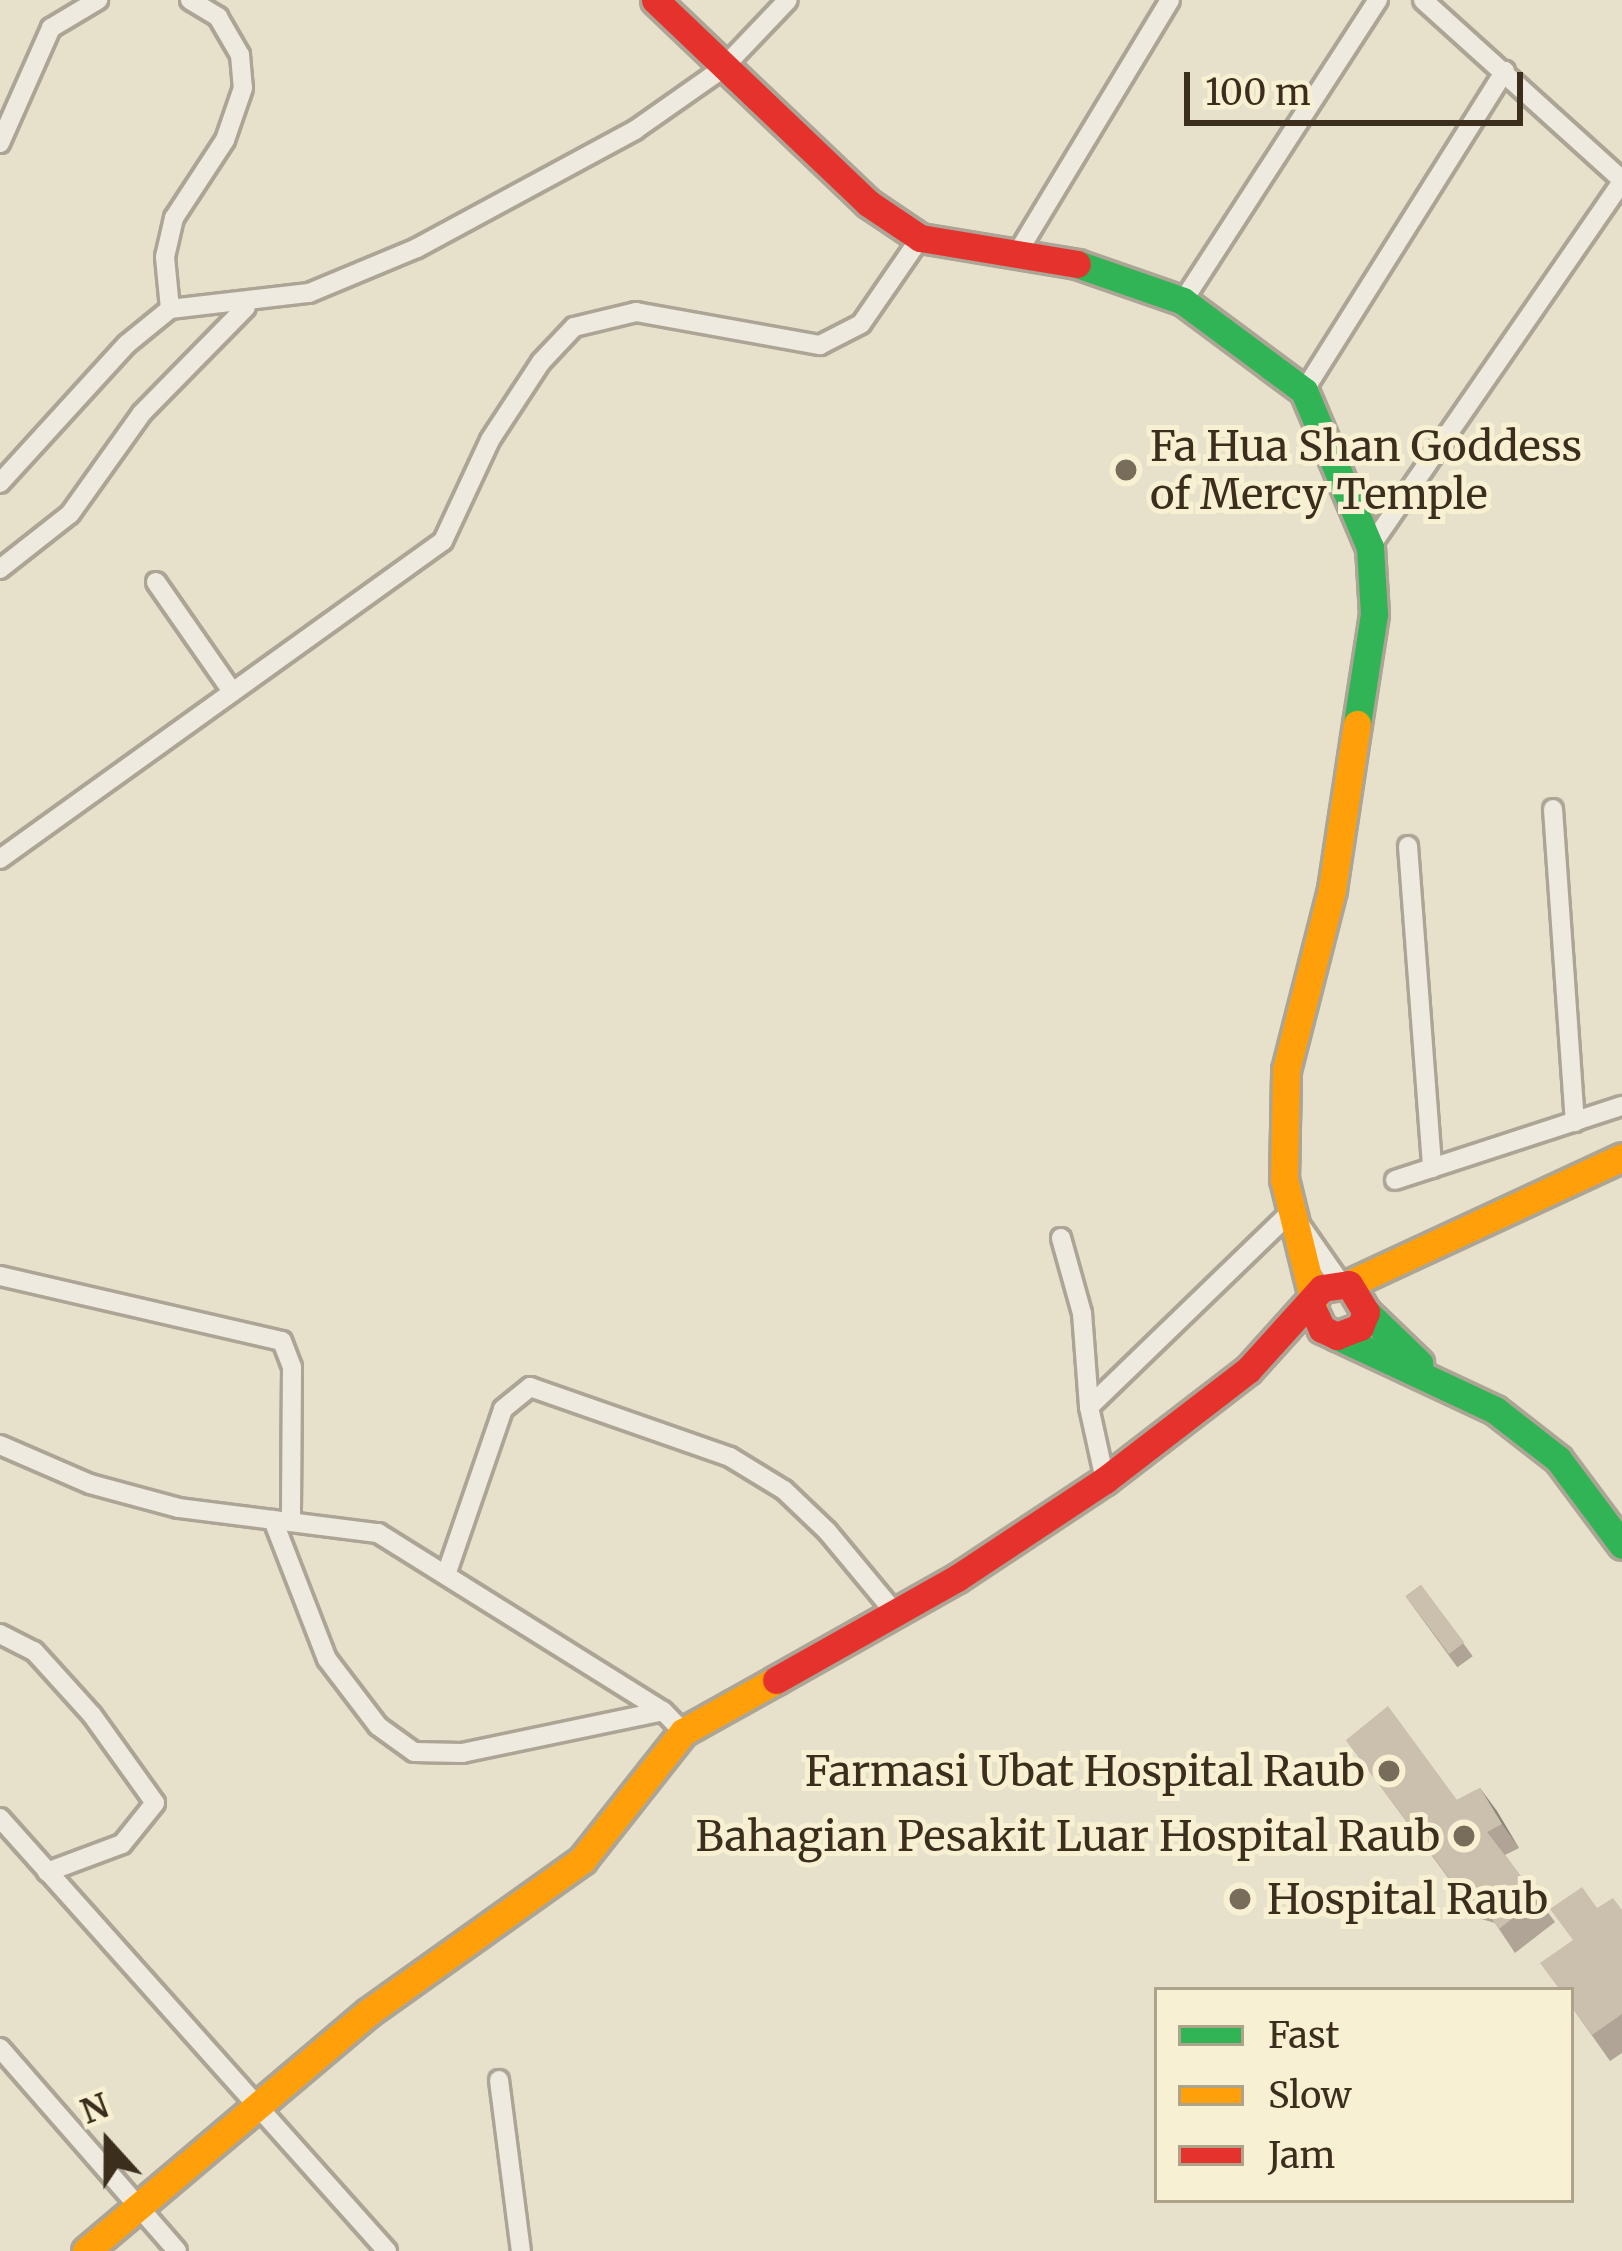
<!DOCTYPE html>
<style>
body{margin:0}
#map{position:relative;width:1622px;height:2251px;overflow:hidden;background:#e7e1cc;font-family:Merriweather,serif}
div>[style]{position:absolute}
.roads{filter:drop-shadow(3px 0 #aca596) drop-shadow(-3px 0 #aca596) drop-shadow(0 3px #aca596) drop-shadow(0 -3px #aca596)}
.street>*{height:18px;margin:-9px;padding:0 9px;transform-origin:9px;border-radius:9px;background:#efeadf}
.fast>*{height:27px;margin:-13.5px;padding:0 13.5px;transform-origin:13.5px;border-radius:13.5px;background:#30b455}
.slow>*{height:27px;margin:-13.5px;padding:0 13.5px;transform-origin:13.5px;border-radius:13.5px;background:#ff9f0a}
.jam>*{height:27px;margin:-13.5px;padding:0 13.5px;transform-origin:13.5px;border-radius:13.5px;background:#e5322d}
.wall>*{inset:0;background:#afa495;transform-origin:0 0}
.shaded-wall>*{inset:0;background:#8e8679}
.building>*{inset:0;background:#cbbfad;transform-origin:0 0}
.dots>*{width:33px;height:33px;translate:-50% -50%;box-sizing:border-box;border:6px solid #f8f0d2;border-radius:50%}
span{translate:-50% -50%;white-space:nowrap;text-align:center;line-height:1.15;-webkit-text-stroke:10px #f8f0d2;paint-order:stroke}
.poi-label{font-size:42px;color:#3c2e1d}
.left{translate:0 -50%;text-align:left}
.right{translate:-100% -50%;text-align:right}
.legend{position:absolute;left:1154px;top:1987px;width:420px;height:216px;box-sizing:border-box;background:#f8f0d2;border:3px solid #ada28a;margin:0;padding:15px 21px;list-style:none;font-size:36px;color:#3c2e1d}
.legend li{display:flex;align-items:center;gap:24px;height:60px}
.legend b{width:60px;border:3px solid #ada28a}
.north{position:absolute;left:48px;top:2083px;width:120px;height:120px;-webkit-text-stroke:9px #f8f0d2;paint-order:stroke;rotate:339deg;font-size:33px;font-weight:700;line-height:48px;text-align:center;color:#3c2e1d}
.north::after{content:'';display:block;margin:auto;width:42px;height:54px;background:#3c2e1d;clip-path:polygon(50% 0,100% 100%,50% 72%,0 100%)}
.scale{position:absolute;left:1184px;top:72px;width:339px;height:54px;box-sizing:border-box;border:6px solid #3c2e1d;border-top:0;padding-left:15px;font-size:36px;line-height:42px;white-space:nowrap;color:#3c2e1d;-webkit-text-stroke:9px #f8f0d2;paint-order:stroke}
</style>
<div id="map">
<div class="roads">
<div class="street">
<div style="left:190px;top:0;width:33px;rotate:31deg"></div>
<div style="left:218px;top:17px;width:44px;rotate:59.9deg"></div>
<div style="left:240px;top:55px;width:33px;rotate:85deg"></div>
<div style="left:243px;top:88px;width:55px;rotate:109.1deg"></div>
<div style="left:225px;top:140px;width:93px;rotate:123.2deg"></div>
<div style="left:174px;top:218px;width:40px;rotate:103deg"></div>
<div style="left:165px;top:257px;width:52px;rotate:84.5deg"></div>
<div style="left:170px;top:309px;width:140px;rotate:-6.6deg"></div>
<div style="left:309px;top:293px;width:117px;rotate:-22.6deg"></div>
<div style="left:417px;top:248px;width:248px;rotate:-28.4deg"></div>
<div style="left:635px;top:130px;width:106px;rotate:-35deg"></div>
<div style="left:722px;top:69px;width:95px;rotate:-46.3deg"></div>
<div style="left:1423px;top:0;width:268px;rotate:42.1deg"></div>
<div style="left:0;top:143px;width:126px;rotate:-66.1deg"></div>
<div style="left:51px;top:28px;width:55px;rotate:-30.8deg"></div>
<div style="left:1018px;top:252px;width:294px;rotate:-58.9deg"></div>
<div style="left:1183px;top:301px;width:359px;rotate:-57.1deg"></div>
<div style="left:1304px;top:391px;width:378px;rotate:-57.9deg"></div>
<div style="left:0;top:483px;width:188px;rotate:-47.6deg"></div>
<div style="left:127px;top:344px;width:55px;rotate:-39.1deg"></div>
<div style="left:1370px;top:547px;width:444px;rotate:-55.4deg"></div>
<div style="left:0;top:569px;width:89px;rotate:-38.2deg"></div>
<div style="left:70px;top:514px;width:124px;rotate:-54.5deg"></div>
<div style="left:142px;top:413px;width:148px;rotate:-45.5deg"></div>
<div style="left:156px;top:582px;width:131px;rotate:55.2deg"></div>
<div style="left:1553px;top:809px;width:314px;rotate:86deg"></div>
<div style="left:1408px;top:846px;width:323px;rotate:85.7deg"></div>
<div style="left:0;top:859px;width:545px;rotate:-35.67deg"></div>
<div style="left:443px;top:541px;width:111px;rotate:-65deg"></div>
<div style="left:490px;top:440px;width:93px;rotate:-56.8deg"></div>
<div style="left:541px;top:362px;width:48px;rotate:-46.7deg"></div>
<div style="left:574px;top:327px;width:64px;rotate:-13.6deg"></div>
<div style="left:636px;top:312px;width:187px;rotate:10.2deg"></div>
<div style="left:820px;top:345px;width:46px;rotate:-27.1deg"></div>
<div style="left:861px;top:324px;width:104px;rotate:-55.5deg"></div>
<div style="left:1395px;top:1180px;width:239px;rotate:-18.1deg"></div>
<div style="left:1061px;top:1238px;width:78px;rotate:74.4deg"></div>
<div style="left:1082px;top:1313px;width:94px;rotate:85.7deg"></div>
<div style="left:1089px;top:1407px;width:75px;rotate:77.6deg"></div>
<div style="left:0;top:1276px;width:289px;rotate:13deg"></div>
<div style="left:282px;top:1341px;width:28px;rotate:69deg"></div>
<div style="left:292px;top:1367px;width:154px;rotate:90.4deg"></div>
<div style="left:1089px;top:1407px;width:281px;rotate:-44deg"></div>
<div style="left:1291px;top:1212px;width:85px;rotate:55deg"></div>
<div style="left:0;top:1445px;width:98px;rotate:23.4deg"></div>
<div style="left:90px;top:1484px;width:92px;rotate:15.1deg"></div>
<div style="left:179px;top:1508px;width:201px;rotate:7.2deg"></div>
<div style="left:378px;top:1533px;width:336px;rotate:32deg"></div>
<div style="left:663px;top:1711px;width:29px;rotate:46deg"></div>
<div style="left:273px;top:1520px;width:149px;rotate:68.8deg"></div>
<div style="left:327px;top:1659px;width:84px;rotate:52.7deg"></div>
<div style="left:378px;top:1726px;width:44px;rotate:35.8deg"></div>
<div style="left:414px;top:1752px;width:48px;rotate:1.2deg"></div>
<div style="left:462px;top:1753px;width:205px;rotate:-11.8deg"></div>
<div style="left:447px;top:1572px;width:172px;rotate:-71deg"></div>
<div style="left:503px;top:1409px;width:35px;rotate:-39deg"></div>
<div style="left:530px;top:1387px;width:212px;rotate:19.3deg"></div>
<div style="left:730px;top:1457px;width:63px;rotate:31.4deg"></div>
<div style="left:784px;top:1490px;width:59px;rotate:43.6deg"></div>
<div style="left:827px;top:1531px;width:108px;rotate:50.3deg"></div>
<div style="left:0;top:1634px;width:38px;rotate:27deg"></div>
<div style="left:34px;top:1651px;width:86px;rotate:47.8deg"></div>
<div style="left:92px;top:1715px;width:108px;rotate:54.4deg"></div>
<div style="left:155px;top:1803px;width:53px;rotate:128.8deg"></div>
<div style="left:122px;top:1844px;width:80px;rotate:159.5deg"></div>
<div style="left:0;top:1818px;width:581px;rotate:48.21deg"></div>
<div style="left:0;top:2048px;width:269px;rotate:48.9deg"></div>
<div style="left:499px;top:2080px;width:172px;rotate:82.7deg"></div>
</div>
<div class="fast">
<div style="left:1077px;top:264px;width:112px;rotate:19.2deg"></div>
<div style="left:1183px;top:301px;width:151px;rotate:36.6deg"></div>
<div style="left:1304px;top:391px;width:169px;rotate:67.1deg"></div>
<div style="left:1370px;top:547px;width:67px;rotate:86.6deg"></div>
<div style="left:1374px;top:614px;width:111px;rotate:98.8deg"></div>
<div style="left:1366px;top:1312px;width:74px;rotate:43.9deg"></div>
<div style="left:1337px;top:1336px;width:174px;rotate:25.1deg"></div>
<div style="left:1495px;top:1410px;width:80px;rotate:37.9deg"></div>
<div style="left:1558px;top:1459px;width:107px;rotate:53.3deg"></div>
</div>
<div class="slow">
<div style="left:1349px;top:1284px;width:301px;rotate:-24.9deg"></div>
<div style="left:1314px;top:1301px;width:126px;rotate:-103.8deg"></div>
<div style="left:1284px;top:1179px;width:109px;rotate:-88.9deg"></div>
<div style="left:1286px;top:1070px;width:187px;rotate:-75.7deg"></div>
<div style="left:1332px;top:889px;width:167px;rotate:-81.4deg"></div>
<div style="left:86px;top:2251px;width:370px;rotate:-40.2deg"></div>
<div style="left:369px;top:2012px;width:262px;rotate:-35.5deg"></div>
<div style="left:582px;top:1860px;width:163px;rotate:-51.7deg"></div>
<div style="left:683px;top:1732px;width:107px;rotate:-29.2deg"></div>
</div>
<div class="jam">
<div style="left:655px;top:0;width:294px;rotate:43.6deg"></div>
<div style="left:868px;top:203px;width:63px;rotate:33.9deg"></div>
<div style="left:920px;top:238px;width:159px;rotate:9.4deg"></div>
<div style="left:776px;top:1680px;width:208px;rotate:-29.4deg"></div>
<div style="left:957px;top:1578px;width:178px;rotate:-33.5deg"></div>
<div style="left:1105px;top:1480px;width:180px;rotate:-37.6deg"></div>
<div style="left:1248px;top:1370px;width:110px;rotate:-47.9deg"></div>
<div style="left:1322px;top:1288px;width:27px;rotate:-8deg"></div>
<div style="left:1349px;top:1284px;width:33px;rotate:59deg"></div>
<div style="left:1366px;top:1312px;width:16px;rotate:112deg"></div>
<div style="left:1360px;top:1327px;width:25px;rotate:159deg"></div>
<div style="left:1337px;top:1336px;width:17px;rotate:-155deg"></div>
<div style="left:1322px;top:1329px;width:23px;rotate:-115deg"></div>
</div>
</div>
<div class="wall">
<div style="left:1421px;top:1585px;width:88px;height:19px;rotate:54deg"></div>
<div style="clip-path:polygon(1346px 1740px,1457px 1800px,1480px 1788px,1519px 1848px,1505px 1855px,1555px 1922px,1515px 1953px,1495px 1923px,1478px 1918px)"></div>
<div style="clip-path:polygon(1597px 1908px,1622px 1910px,1622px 2053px,1610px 2061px,1571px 2006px)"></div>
</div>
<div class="shaded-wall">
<div style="clip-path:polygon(1480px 1788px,1497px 1811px,1519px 1848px,1502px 1824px)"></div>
</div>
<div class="building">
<div style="left:1421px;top:1585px;width:72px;height:19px;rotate:53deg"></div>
<div style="clip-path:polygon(1388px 1706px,1457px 1800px,1480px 1788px,1502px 1824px,1487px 1832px,1538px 1898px,1499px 1929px,1478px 1900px,1461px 1894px,1346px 1740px)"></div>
<div style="clip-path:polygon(1582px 1887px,1597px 1908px,1613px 1898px,1622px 1910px,1622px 2014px,1592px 2035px,1571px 2006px,1571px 1990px,1560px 1990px,1540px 1963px,1573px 1940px,1550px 1909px)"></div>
</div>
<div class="dots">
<div style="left:1126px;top:470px;background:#786d5a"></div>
<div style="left:1389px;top:1771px;background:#786d5a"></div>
<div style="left:1464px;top:1836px;background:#786d5a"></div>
<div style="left:1240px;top:1899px;background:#786d5a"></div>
</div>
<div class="poi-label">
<span class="left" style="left:1150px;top:470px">Fa Hua Shan Goddess<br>of Mercy Temple</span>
<span class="right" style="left:1365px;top:1771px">Farmasi Ubat Hospital Raub</span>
<span class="right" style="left:1440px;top:1836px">Bahagian Pesakit Luar Hospital Raub</span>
<span class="left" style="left:1267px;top:1899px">Hospital Raub</span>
</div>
<ul class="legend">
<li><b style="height:15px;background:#30b455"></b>Fast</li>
<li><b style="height:15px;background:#ff9f0a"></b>Slow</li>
<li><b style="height:15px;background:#e5322d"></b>Jam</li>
</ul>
<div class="north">N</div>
<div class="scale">100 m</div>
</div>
